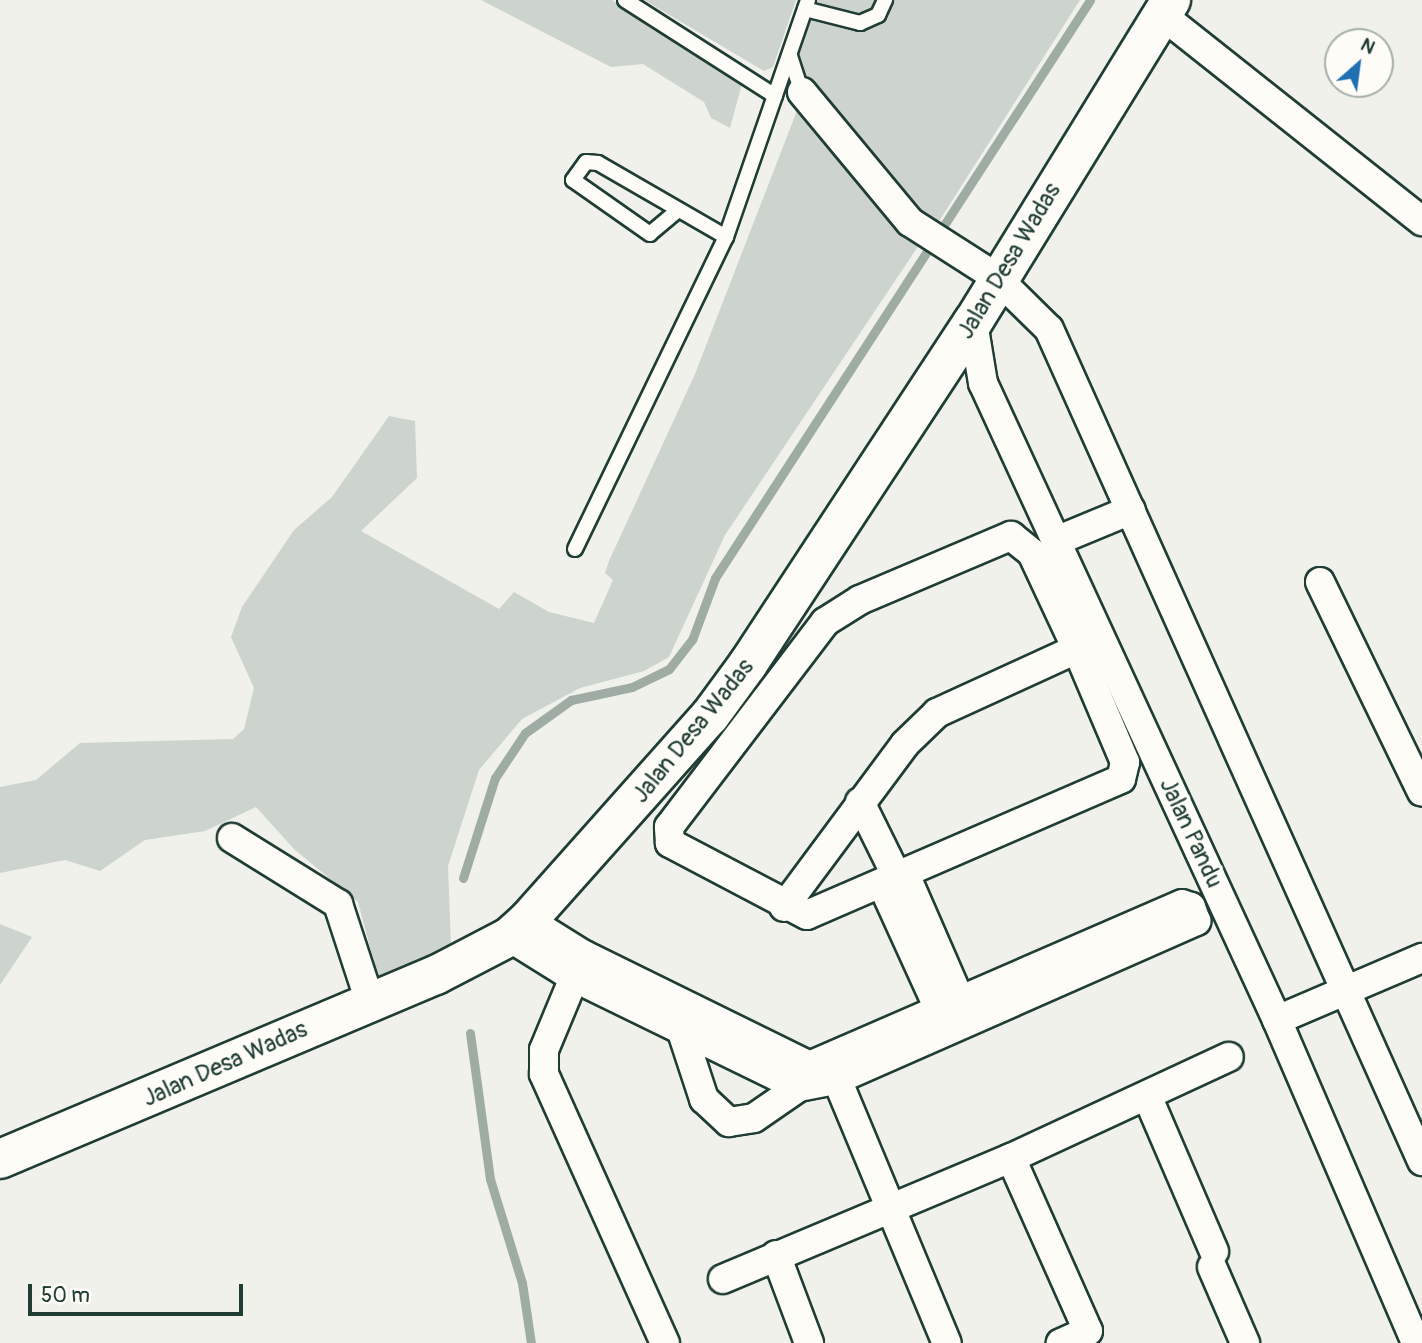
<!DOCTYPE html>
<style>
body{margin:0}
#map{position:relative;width:1422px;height:1343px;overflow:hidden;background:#f0f1eb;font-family:Pangolin,sans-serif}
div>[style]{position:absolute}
.green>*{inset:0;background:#cdd3cd}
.stream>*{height:9px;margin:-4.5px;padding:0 4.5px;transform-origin:4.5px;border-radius:4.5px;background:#9faca4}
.roads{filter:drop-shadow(2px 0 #1f3d34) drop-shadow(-2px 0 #1f3d34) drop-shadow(0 2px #1f3d34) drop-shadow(0 -2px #1f3d34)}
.service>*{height:14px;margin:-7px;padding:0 7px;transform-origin:7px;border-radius:7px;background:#fdfcf7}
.minor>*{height:28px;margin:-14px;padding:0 14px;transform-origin:14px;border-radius:14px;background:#fdfcf7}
.secondary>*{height:38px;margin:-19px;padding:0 19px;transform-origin:19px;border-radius:19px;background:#fdfcf7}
span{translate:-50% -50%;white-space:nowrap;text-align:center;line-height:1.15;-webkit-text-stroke:7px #fdfcf7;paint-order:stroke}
.street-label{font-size:24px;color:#1f3d34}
.north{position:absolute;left:1324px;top:28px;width:70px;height:70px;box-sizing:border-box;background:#fdfcf7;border:2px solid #a4b0a9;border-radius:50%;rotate:28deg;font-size:19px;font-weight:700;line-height:28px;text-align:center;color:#1f3d34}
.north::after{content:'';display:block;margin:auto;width:24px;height:32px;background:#1f6fb2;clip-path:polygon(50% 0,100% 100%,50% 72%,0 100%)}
.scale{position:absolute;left:28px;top:1284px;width:215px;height:32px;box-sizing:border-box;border:4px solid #1f3d34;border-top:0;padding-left:9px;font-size:21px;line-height:24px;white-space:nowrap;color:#1f3d34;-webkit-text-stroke:5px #fdfcf7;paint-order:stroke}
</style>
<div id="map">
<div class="green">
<div style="clip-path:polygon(481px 0,612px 0,742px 84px,730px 128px,711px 118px,704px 102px,643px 64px,611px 67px)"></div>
<div style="clip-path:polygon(644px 0,796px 0,773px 67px,764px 71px)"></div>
<div style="clip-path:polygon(812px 0,882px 0,870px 18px,809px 8px)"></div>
<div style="clip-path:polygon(892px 0,1080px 0,934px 229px,805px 79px,797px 54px,810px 19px,870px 27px)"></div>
<div style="clip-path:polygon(798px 108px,919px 245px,725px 535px,669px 657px,644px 671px,580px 688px,522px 719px,479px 770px,448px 866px,451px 946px,378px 977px,358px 902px,294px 849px,256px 807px,205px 831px,145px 840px,100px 871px,65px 860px,0 873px,0 787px,36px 780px,80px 743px,233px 739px,244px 729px,254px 688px,231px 637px,242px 607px,294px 530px,332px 497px,389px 416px,415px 421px,417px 478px,361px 531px,499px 609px,514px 592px,549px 612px,594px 623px,613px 580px,605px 573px,609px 561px,695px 374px)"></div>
<div style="clip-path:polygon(0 924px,32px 937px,0 985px)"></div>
</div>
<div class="stream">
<div style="left:463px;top:878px;width:105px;rotate:-72.3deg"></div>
<div style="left:495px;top:778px;width:54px;rotate:-56.3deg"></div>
<div style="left:525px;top:733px;width:57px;rotate:-35.7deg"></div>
<div style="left:571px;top:700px;width:62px;rotate:-12deg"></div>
<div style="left:632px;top:687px;width:41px;rotate:-25.9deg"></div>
<div style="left:669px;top:669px;width:37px;rotate:-52deg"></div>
<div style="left:692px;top:640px;width:66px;rotate:-69.6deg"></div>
<div style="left:715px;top:578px;width:689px;rotate:-57.02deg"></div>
<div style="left:470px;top:1033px;width:147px;rotate:82.2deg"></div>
<div style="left:490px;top:1179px;width:109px;rotate:72.9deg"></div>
<div style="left:522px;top:1283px;width:61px;rotate:81.5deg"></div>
</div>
<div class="roads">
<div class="service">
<div style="left:625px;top:0;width:178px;rotate:32.6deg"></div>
<div style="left:805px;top:9px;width:57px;rotate:14.3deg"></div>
<div style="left:860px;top:23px;width:20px;rotate:-24deg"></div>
<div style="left:878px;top:15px;width:17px;rotate:-65deg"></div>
<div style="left:790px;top:56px;width:38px;rotate:72deg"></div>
<div style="left:677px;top:211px;width:35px;rotate:140deg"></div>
<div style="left:650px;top:234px;width:94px;rotate:-145deg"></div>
<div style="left:573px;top:180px;width:22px;rotate:-54deg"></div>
<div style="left:586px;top:162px;width:12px;rotate:5deg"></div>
<div style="left:598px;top:163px;width:148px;rotate:30deg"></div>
<div style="left:575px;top:549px;width:347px;rotate:-64.2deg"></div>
<div style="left:726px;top:237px;width:251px;rotate:-70.9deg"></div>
</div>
<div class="minor">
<div style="left:1162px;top:15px;width:332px;rotate:38.4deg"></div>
<div style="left:802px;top:92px;width:169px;rotate:50.3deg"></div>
<div style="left:910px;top:222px;width:102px;rotate:32.6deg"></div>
<div style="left:996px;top:277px;width:74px;rotate:44.5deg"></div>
<div style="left:1049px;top:329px;width:912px;rotate:65.85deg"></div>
<div style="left:973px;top:322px;width:62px;rotate:80.7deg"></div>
<div style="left:983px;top:383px;width:702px;rotate:65.22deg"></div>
<div style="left:1277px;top:1020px;width:352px;rotate:66.7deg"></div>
<div style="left:1011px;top:536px;width:27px;rotate:39deg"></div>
<div style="left:1032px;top:553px;width:106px;rotate:64.9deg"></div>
<div style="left:1077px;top:649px;width:123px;rotate:67deg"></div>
<div style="left:1125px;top:762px;width:17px;rotate:103deg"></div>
<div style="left:1121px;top:779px;width:342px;rotate:156.6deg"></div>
<div style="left:807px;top:915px;width:155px;rotate:-152.3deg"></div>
<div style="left:670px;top:843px;width:16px;rotate:-94deg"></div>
<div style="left:669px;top:827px;width:258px;rotate:-52.7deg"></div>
<div style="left:825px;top:622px;width:41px;rotate:-32.2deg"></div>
<div style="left:860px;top:600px;width:164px;rotate:-23deg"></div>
<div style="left:1056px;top:541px;width:81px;rotate:-22.5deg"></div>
<div style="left:1320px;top:582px;width:233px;rotate:64.1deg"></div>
<div style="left:860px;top:802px;width:84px;rotate:63.7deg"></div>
<div style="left:232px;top:838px;width:125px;rotate:31.9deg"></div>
<div style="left:338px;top:904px;width:100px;rotate:71.9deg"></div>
<div style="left:905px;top:874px;width:158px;rotate:66.5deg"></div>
<div style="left:882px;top:884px;width:159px;rotate:65.5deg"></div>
<div style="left:784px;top:907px;width:203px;rotate:-53.4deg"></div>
<div style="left:905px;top:744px;width:45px;rotate:-44.1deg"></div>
<div style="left:937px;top:713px;width:154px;rotate:-24.6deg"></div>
<div style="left:509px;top:937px;width:75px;rotate:32deg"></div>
<div style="left:573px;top:977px;width:251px;rotate:26deg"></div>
<div style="left:799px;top:1087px;width:38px;rotate:-11deg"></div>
<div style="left:836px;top:1080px;width:394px;rotate:-23.8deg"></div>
<div style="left:1196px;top:921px;width:15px;rotate:-110deg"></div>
<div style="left:1191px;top:907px;width:9px;rotate:-162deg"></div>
<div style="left:1182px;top:904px;width:406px;rotate:156.5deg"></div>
<div style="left:810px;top:1066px;width:252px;rotate:-153.8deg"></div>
<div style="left:584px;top:955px;width:66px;rotate:-148deg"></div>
<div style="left:581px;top:961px;width:96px;rotate:112.6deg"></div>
<div style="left:544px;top:1050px;width:24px;rotate:90deg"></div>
<div style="left:544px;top:1074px;width:295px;rotate:65.8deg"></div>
<div style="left:1277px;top:1020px;width:158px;rotate:-23.2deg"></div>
<div style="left:690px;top:1028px;width:9px;rotate:153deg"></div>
<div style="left:682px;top:1032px;width:71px;rotate:71.8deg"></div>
<div style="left:704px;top:1099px;width:34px;rotate:43deg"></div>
<div style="left:729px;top:1122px;width:25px;rotate:-9deg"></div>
<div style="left:754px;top:1118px;width:55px;rotate:-34.6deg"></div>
<div style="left:799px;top:1087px;width:12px;rotate:-76deg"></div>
<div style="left:831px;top:1065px;width:301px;rotate:67.4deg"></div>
<div style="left:1148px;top:1098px;width:167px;rotate:66.7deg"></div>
<div style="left:1011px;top:1158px;width:189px;rotate:66deg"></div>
<div style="left:1088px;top:1331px;width:30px;rotate:156deg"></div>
<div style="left:776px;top:1255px;width:94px;rotate:69.4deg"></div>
<div style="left:1212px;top:1267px;width:83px;rotate:66.5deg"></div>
<div style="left:723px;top:1279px;width:312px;rotate:-22.8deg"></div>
<div style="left:1011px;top:1158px;width:240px;rotate:-24.9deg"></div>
</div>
<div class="secondary">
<div style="left:0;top:1159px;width:473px;rotate:-22.9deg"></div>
<div style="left:436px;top:975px;width:82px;rotate:-27.5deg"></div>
<div style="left:509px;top:937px;width:25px;rotate:-42deg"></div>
<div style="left:528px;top:920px;width:273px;rotate:-48.3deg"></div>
<div style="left:710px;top:716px;width:64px;rotate:-53.8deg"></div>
<div style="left:748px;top:664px;width:409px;rotate:-56.7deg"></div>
<div style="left:973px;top:322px;width:378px;rotate:-58.4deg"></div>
</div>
</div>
<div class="street-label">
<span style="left:1009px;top:261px;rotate:-59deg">Jalan Desa Wadas</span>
<span style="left:693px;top:731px;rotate:-51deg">Jalan Desa Wadas</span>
<span style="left:1191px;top:833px;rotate:65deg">Jalan Pandu</span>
<span style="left:225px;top:1064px;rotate:-24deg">Jalan Desa Wadas</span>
</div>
<div class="north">N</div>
<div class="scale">50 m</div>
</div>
